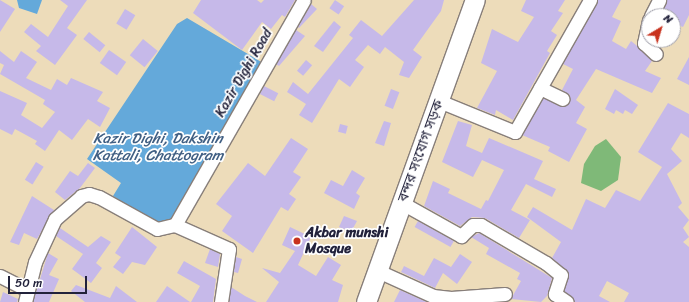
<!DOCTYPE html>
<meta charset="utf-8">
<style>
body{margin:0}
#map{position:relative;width:689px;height:302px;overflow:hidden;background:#eddcba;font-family:Sriracha,"Noto Sans Bengali",sans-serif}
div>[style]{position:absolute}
.forest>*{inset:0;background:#7fb978}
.water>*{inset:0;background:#64a9da}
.building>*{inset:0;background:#c6b9e9;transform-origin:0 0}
.roads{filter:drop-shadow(1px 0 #887f7a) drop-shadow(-1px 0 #887f7a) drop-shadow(0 1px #887f7a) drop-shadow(0 -1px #887f7a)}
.minor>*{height:13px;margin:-6.5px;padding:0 6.5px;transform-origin:6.5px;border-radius:6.5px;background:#fff}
.highway>*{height:19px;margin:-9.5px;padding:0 9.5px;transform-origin:9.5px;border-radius:9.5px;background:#fff}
.dots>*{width:11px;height:11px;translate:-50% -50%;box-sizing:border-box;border:2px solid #fff;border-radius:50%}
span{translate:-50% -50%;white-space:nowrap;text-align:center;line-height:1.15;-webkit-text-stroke:3.5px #fff;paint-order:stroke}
.street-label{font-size:14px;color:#22223b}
.poi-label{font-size:14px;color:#22223b;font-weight:700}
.left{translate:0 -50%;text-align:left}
.water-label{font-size:15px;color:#405f83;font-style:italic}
.north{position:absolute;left:641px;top:8px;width:40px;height:40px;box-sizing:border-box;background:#fff;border:1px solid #a7a7b1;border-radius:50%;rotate:38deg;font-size:11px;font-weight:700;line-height:16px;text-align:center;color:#22223b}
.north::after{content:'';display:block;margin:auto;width:14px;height:18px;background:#c8321e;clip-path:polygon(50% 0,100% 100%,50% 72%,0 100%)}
.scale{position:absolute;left:8px;top:276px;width:79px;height:18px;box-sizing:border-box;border:2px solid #22223b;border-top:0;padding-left:5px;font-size:12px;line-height:14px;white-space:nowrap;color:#22223b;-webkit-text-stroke:3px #fff;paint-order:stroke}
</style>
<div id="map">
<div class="forest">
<div style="clip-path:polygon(606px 139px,621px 157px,618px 180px,601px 191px,581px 183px,584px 164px,595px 146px)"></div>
</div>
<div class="water">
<div style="clip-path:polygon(17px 0,42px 0,37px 14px,19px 8px)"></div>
<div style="clip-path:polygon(187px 18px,263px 63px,173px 223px,157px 225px,113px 196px,121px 183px,87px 159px,177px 24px)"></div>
</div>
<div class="building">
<div style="clip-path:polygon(0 0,15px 9px,0 32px)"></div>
<div style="clip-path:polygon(60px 0,87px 0,67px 28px,77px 35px,55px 65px,36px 51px,41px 46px,24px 32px,31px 24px,48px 37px,68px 6px)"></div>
<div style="clip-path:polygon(201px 0,257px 0,261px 3px,264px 0,295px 0,285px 17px,282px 15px,271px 29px,262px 22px,242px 50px,193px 13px)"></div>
<div style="left:335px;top:0;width:11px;height:10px;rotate:34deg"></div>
<div style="clip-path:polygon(414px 0,444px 0,441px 11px,413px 50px,422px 57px,409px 78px,399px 75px,404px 62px,385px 47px,380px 54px,368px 45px,355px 60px,364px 67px,350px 87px,339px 79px,312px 123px,299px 115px,306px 104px,287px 92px,293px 82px,308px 94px,353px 38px,349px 35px,361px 20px,382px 36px)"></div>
<div style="clip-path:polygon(526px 0,565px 0,558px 11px,563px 13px,551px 31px,557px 35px,547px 51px,550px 53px,513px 120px,496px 110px,495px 115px,477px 108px,497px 71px,481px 63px,492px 29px,518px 42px,534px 17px,521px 11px)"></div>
<div style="clip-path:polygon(598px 0,621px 0,612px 17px,621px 21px,612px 41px,626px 49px,631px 41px,636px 45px,652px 61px,645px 71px,661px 78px,652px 93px,596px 69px,576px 100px,585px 107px,576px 123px,587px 129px,569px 162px,548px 151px,550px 147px,522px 135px,543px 98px,563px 107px,570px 103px,570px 95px,562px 90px,573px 69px,563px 64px)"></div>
<div style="clip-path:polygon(667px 0,689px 0,689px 15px,683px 27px,673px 23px,673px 16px,661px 13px)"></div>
<div style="clip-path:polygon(311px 4px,317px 9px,299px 28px,298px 27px)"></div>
<div style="left:125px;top:9px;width:12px;height:17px;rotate:31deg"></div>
<div style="clip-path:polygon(334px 21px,341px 27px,323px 52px,314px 46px)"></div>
<div style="clip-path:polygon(296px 30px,305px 36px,279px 66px,276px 64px)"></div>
<div style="left:89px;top:32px;width:21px;height:9px;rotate:39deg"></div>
<div style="left:143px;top:39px;width:19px;height:21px;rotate:39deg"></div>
<div style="left:109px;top:50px;width:21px;height:16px;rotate:35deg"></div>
<div style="clip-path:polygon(0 51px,14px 62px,21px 51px,37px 62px,26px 78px,51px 90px,57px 79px,67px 85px,71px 78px,103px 92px,97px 101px,110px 108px,100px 127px,88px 119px,72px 140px,59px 130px,45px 151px,35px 144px,37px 141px,15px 129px,12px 135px,0 129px,0 91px,27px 103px,21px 115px,42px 128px,55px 112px,43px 104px,45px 100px,0 74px,4px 65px,0 63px)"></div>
<div style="clip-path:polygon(689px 57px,689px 85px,677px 79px)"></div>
<div style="left:306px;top:60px;width:8px;height:14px;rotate:40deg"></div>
<div style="left:264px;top:86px;width:16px;height:9px;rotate:27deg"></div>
<div style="left:391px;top:89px;width:9px;height:18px;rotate:21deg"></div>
<div style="clip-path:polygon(615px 89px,638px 105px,632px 114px,625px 110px,623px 114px,616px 110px,614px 114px,605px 109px)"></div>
<div style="clip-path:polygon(668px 103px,689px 114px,689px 138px,681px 133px,671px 149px,682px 161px,667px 174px,682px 203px,678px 207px,689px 220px,683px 228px,689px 237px,683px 242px,689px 247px,689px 302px,624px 302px,629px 293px,607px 281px,599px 296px,610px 302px,575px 302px,564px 291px,568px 272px,552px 258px,561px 242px,527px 217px,533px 207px,572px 230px,586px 199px,605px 208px,616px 190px,640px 201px,662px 167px,638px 152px)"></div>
<div style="clip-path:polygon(384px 121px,391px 123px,384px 146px,375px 143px)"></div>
<div style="clip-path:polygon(458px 121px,472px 125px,466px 146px,482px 153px,489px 138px,543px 161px,534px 179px,556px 189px,552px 197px,526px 184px,511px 210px,530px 220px,519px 238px,485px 218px,472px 217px,460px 226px,424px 206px,433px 181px,450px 189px,448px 193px,481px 209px,486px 200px,488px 201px,504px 170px,482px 160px,473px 177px,442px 162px)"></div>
<div style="left:340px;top:124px;width:8px;height:8px;rotate:14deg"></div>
<div style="clip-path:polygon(291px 138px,308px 149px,293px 172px,301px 177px,289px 194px,296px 199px,288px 211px,281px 207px,253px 253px,222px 231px,232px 216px,216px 204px,248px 163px,265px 176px)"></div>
<div style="left:36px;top:162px;width:9px;height:21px;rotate:32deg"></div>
<div style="clip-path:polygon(88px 163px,95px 168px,80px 188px,65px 200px,55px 192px,70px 171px,78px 176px)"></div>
<div style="clip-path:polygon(352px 170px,365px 178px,356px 193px,360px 196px,354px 209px,324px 193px,331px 180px,343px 186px)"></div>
<div style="clip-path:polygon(32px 196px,54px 210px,37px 239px,24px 233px,19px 245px,10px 242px)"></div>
<div style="clip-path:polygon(344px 216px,357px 221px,351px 232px,339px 227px)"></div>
<div style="left:418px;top:221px;width:41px;height:7px;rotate:29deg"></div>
<div style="clip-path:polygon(132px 227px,157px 247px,145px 265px,132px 262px,123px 274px,113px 267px,121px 257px,115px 253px)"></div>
<div style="clip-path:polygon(290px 227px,311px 237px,298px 265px,316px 276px,328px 257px,341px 265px,332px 280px,343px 285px,338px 302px,266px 302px,279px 282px,262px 268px,280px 273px,295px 251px,282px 245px)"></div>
<div style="clip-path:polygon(60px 228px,88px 247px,101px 236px,111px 242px,96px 263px,102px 268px,91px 283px,72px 269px,83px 254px,56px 236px)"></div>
<div style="clip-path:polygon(479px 233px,552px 278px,547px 296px,541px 302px,511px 299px,521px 281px,517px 279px,520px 273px,486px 254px,489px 248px,471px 237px)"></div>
<div style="clip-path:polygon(210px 249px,220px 254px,218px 267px,205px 263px)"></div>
<div style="clip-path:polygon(48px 253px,58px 259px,49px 275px,59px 279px,49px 302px,33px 302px)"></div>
<div style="clip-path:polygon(460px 254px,472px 262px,457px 284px,443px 273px,435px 288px,401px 272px,404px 266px,424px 276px,434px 258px,451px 267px)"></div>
<div style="clip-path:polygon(236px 257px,242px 259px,238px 273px,234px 272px)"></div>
<div style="clip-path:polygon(184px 261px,216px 279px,213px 302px,191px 302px,200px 286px,177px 273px)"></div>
<div style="clip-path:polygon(76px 285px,110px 298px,116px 286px,137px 302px,85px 302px,71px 291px)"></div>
<div style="clip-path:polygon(167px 286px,190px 302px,156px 302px)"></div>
<div style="clip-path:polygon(231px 287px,245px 296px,257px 302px,229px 302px)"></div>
<div style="clip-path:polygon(400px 290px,427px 302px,394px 302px)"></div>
<div style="clip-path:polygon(3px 292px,18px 299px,17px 302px,0 302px)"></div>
</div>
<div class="roads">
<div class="minor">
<div style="left:651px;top:16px;width:18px;rotate:-63deg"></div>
<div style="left:649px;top:20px;width:24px;rotate:102deg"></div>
<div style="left:644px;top:43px;width:16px;rotate:43deg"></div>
<div style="left:540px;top:88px;width:25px;rotate:26deg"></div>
<div style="left:439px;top:101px;width:82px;rotate:22.2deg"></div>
<div style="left:515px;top:132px;width:152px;rotate:-60.4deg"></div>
<div style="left:402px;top:203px;width:68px;rotate:29.2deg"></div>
<div style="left:461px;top:236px;width:16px;rotate:-43deg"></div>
<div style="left:473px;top:225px;width:8px"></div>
<div style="left:481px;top:225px;width:75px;rotate:30.3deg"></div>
<div style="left:546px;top:263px;width:19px;rotate:39deg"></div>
<div style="left:561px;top:275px;width:20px;rotate:108deg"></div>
<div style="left:555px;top:294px;width:14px;rotate:34deg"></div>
<div style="left:175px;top:225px;width:59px;rotate:24deg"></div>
<div style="left:229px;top:249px;width:54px;rotate:98.6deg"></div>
<div style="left:378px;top:271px;width:60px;rotate:24.4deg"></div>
<div style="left:433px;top:296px;width:18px;rotate:6deg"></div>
<div style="left:451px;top:298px;width:54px;rotate:-4.2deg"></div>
<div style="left:0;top:276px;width:31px;rotate:27deg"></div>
<div style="left:25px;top:302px;width:41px;rotate:-76deg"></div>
<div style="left:35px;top:262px;width:47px;rotate:-65.1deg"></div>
<div style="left:55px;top:219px;width:35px;rotate:-41deg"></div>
<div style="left:81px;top:196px;width:8px;rotate:-14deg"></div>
<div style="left:89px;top:194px;width:10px;rotate:17deg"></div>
<div style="left:99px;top:197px;width:66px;rotate:28.9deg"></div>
<div style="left:157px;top:229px;width:18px;rotate:-13deg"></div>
<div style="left:175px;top:225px;width:259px;rotate:-60.2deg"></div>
</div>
<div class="highway">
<div style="left:366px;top:302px;width:321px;rotate:-70.2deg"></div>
</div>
</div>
<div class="dots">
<div style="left:297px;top:241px;background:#c8321e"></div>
</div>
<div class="street-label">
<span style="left:244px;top:73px;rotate:-60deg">Kazir Dighi Road</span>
<span style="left:421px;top:151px;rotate:-70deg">বন্দর সংযোগ সড়ক</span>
</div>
<div class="poi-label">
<span class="left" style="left:305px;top:241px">Akbar munshi<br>Mosque</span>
</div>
<div class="water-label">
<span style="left:158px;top:147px">Kazir Dighi, Dakshin<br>Kattali, Chattogram</span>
</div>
<div class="north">N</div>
<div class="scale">50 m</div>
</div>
